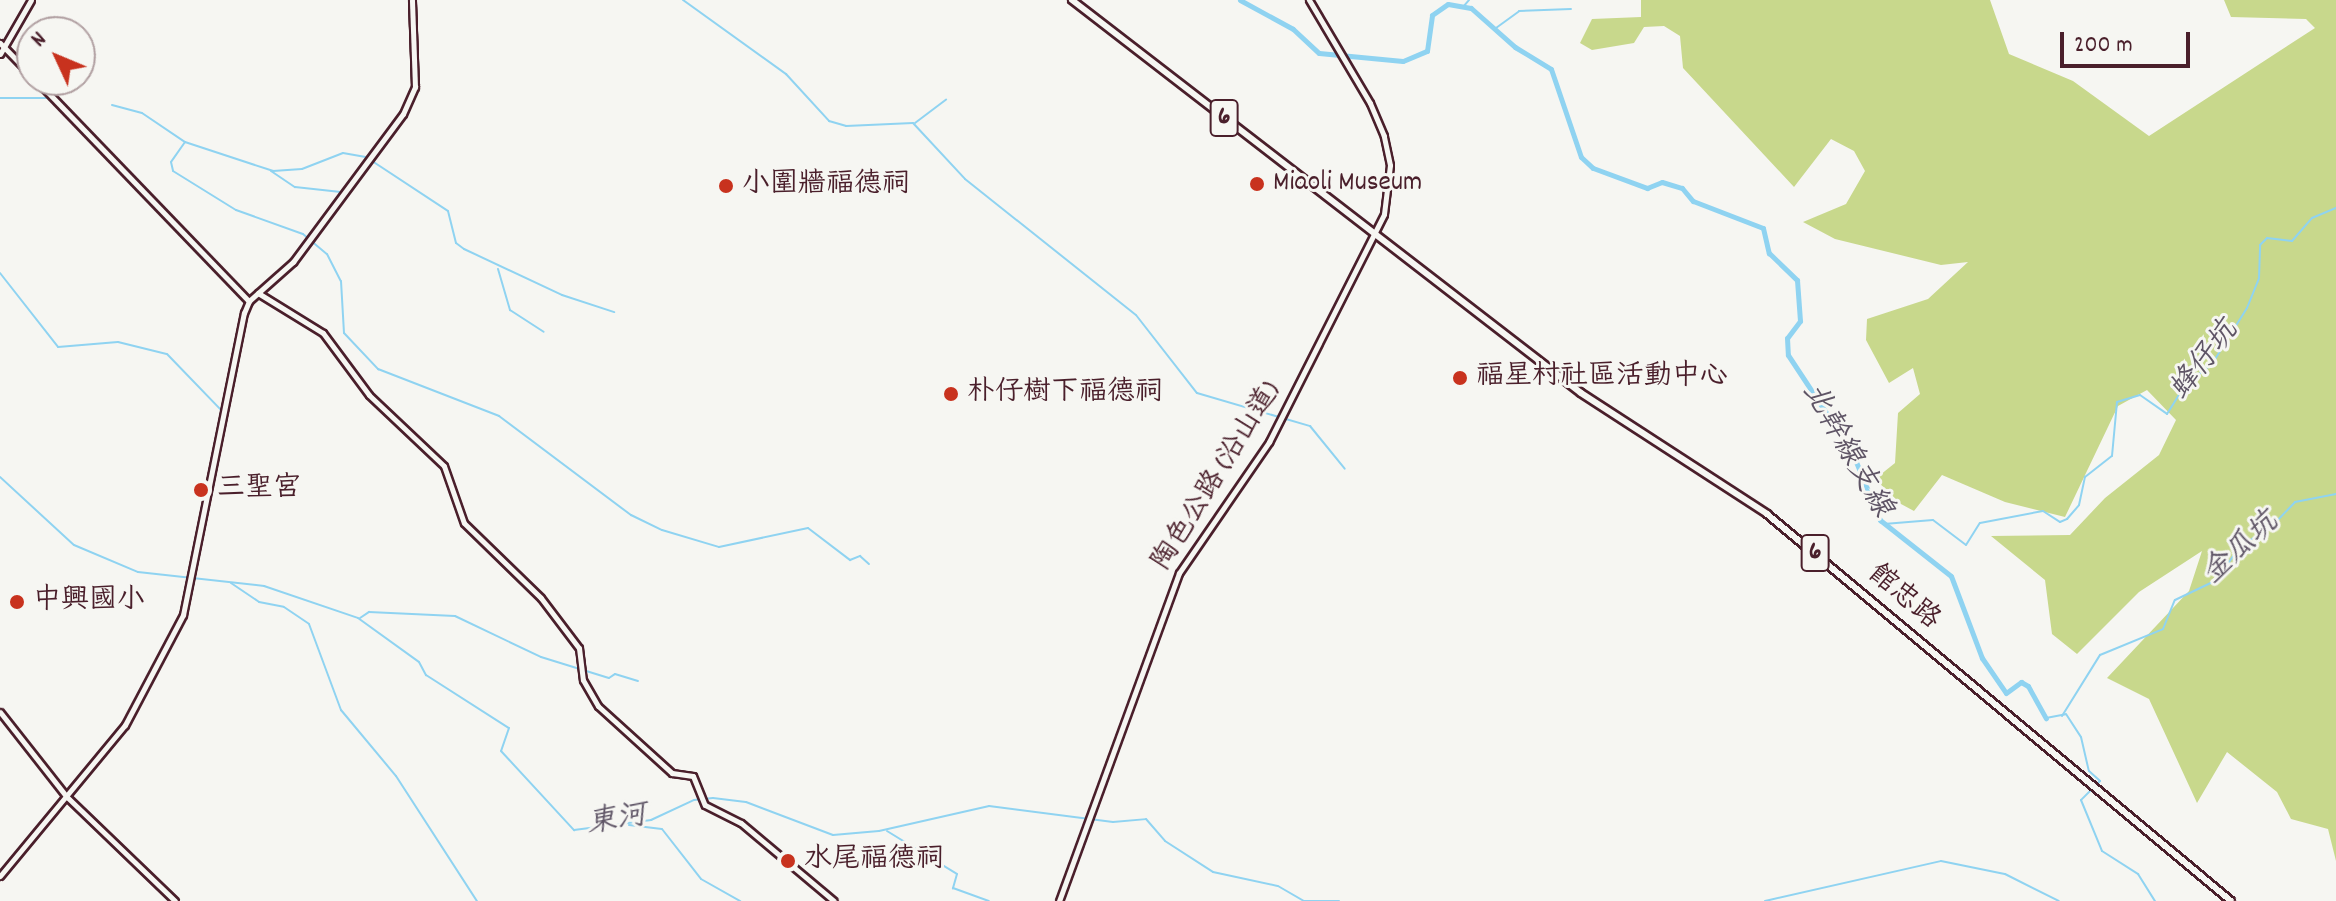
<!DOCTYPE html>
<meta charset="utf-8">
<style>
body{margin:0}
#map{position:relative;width:2336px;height:901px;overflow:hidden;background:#f6f6f2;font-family:Dekko,"LXGW WenKai TC",sans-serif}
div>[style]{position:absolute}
.green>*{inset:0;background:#c8d88c}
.stream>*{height:2px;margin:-1px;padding:0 1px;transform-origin:1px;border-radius:1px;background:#8fd3f1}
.canal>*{height:5px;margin:-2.5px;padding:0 2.5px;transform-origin:2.5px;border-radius:2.5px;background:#8fd3f1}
.roads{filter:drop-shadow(2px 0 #4a1f2b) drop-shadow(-2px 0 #4a1f2b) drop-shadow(0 2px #4a1f2b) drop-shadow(0 -2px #4a1f2b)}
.tertiary>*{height:5px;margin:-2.5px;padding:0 2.5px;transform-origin:2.5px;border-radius:2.5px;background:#f6f6f2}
.secondary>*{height:5px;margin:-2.5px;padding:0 2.5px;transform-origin:2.5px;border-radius:2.5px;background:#f6f6f2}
.primary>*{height:6px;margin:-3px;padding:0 3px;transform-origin:3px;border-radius:3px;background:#f6f6f2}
.dots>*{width:22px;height:22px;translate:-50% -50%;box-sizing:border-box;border:4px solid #f6f6f2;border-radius:50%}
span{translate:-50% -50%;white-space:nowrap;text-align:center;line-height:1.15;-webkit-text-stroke:6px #f6f6f2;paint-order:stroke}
.shield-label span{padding:2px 6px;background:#f6f6f2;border:2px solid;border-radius:6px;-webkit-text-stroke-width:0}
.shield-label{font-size:26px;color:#4a1f2b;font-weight:700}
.poi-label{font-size:28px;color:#4a1f2b}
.left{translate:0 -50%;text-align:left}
.street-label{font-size:28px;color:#4a1f2b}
.water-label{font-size:30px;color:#5f5566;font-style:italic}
.north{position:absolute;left:16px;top:16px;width:80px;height:80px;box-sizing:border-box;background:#f6f6f2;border:2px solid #b1a0a2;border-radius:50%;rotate:314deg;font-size:22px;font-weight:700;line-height:32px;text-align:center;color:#4a1f2b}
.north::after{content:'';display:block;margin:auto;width:28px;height:36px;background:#c8321e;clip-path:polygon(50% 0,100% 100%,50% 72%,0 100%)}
.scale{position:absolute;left:2060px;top:32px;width:130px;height:36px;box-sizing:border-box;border:4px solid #4a1f2b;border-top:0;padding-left:10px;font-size:24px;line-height:28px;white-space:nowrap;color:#4a1f2b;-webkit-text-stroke:6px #f6f6f2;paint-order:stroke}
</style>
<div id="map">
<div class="green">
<div style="clip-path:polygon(1641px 0,1990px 0,2009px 54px,2073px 81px,2149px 136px,2315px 28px,2306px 19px,2231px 17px,2224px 0,2336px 0,2336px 861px,2328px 829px,2291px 819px,2277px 792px,2227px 752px,2197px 803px,2149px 699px,2107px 678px,2189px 591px,2202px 551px,2139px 592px,2077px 654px,2052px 634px,2045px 580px,1991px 536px,2070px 535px,2105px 498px,2159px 455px,2176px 420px,2147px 390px,2118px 406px,2065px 517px,2005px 502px,1942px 475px,1914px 511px,1901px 504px,1875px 479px,1895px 463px,1898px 413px,1920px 394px,1913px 368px,1889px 383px,1866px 340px,1867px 319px,1928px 299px,1968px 262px,1941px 265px,1835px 239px,1803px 222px,1846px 204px,1865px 171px,1854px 151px,1831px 139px,1794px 187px,1683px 68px,1680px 36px,1664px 26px,1644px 27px,1634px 43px,1592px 50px,1580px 43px,1592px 19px,1641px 17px)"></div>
</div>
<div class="stream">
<div style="left:683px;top:0;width:127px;rotate:35.7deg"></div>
<div style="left:786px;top:74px;width:64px;rotate:47.5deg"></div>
<div style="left:829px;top:121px;width:18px;rotate:16deg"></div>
<div style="left:846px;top:126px;width:67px;rotate:-2.6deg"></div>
<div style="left:913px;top:123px;width:76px;rotate:47.1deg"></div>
<div style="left:965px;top:179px;width:218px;rotate:38.5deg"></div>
<div style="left:1136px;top:315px;width:99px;rotate:52deg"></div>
<div style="left:1197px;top:393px;width:118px;rotate:16.3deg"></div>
<div style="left:1310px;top:426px;width:55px;rotate:50.9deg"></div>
<div style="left:1463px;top:7px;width:9px;rotate:-49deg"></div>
<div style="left:1496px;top:28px;width:29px;rotate:-36deg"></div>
<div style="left:1519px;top:11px;width:52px;rotate:-2.2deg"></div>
<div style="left:0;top:98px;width:52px"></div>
<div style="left:112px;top:105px;width:31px;rotate:15deg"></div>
<div style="left:142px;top:113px;width:52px;rotate:34deg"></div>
<div style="left:185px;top:142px;width:93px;rotate:18.2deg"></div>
<div style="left:273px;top:171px;width:29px;rotate:-4deg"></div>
<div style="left:302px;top:169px;width:44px;rotate:-21.3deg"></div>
<div style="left:343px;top:153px;width:23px;rotate:10deg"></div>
<div style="left:366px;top:157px;width:98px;rotate:33.4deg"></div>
<div style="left:448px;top:211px;width:33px;rotate:76deg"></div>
<div style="left:456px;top:243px;width:10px;rotate:37deg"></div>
<div style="left:464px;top:249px;width:108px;rotate:25.1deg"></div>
<div style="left:562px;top:295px;width:55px;rotate:18.1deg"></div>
<div style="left:915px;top:123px;width:39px;rotate:-37deg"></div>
<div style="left:185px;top:142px;width:24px;rotate:125deg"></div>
<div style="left:171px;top:162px;width:9px;rotate:77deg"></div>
<div style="left:173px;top:171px;width:74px;rotate:31.8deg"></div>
<div style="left:236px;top:210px;width:71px;rotate:19.7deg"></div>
<div style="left:303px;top:234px;width:31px;rotate:40deg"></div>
<div style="left:327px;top:254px;width:30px;rotate:63deg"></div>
<div style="left:341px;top:281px;width:52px;rotate:86.7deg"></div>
<div style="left:344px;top:333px;width:50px;rotate:46.6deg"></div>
<div style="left:378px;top:369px;width:130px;rotate:21.2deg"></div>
<div style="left:499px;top:416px;width:165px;rotate:36.9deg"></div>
<div style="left:631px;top:515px;width:34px;rotate:26deg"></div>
<div style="left:662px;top:530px;width:59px;rotate:16.6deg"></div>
<div style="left:719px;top:547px;width:91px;rotate:-12.1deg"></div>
<div style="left:808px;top:528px;width:53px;rotate:37.3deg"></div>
<div style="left:850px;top:560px;width:11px;rotate:-22deg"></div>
<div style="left:860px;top:556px;width:12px;rotate:42deg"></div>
<div style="left:271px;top:171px;width:29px;rotate:34deg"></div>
<div style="left:295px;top:187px;width:46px;rotate:6.2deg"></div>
<div style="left:498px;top:269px;width:43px;rotate:73.7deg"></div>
<div style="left:510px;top:310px;width:40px;rotate:32.9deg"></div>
<div style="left:0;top:273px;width:94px;rotate:51.9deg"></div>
<div style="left:58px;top:347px;width:60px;rotate:-4.8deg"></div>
<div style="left:118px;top:342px;width:50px;rotate:13.8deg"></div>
<div style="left:167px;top:354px;width:78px;rotate:46deg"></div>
<div style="left:0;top:477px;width:100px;rotate:42.6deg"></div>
<div style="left:74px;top:545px;width:69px;rotate:22.9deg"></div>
<div style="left:138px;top:572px;width:127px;rotate:6.3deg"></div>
<div style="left:264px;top:586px;width:99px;rotate:18.8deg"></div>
<div style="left:358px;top:618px;width:75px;rotate:35.8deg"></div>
<div style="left:419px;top:662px;width:15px;rotate:62deg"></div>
<div style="left:426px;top:675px;width:98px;rotate:32.6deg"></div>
<div style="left:509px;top:728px;width:24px;rotate:109deg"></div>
<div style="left:501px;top:751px;width:108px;rotate:47.3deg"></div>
<div style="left:574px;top:830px;width:78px;rotate:-7.4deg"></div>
<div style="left:651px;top:820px;width:47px;rotate:-24.9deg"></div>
<div style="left:694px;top:800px;width:19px;rotate:-6deg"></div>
<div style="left:713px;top:798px;width:33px;rotate:7deg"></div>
<div style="left:746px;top:802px;width:93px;rotate:20.8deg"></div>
<div style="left:833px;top:835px;width:46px;rotate:-5deg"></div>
<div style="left:879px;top:831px;width:113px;rotate:-12.8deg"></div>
<div style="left:989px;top:806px;width:125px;rotate:7.4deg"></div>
<div style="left:1113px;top:822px;width:33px;rotate:-5deg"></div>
<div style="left:1146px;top:819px;width:29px;rotate:49deg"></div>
<div style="left:1165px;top:841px;width:57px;rotate:32.9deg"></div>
<div style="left:1213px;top:872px;width:66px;rotate:12.2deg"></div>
<div style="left:1278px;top:886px;width:30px;rotate:30deg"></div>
<div style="left:1304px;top:901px;width:35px"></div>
<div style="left:1884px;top:524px;width:49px;rotate:-4.7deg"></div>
<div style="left:1933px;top:520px;width:41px;rotate:37.1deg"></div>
<div style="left:1966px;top:545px;width:26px;rotate:-58deg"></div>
<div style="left:1980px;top:523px;width:64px;rotate:-10.8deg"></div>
<div style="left:2043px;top:511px;width:20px;rotate:33deg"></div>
<div style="left:2060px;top:522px;width:8px;rotate:-23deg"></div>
<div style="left:2067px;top:519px;width:18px;rotate:-49deg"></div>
<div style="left:2079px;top:505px;width:29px;rotate:-78deg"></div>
<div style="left:2085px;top:477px;width:34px;rotate:-38deg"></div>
<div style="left:2112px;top:456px;width:54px;rotate:-84.7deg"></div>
<div style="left:2117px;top:402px;width:24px;rotate:-17deg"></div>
<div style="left:2140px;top:395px;width:33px;rotate:35deg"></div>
<div style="left:2167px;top:414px;width:34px;rotate:-58deg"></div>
<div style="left:2185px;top:385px;width:34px;rotate:-38deg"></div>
<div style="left:2212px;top:364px;width:66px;rotate:-58deg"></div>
<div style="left:2247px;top:308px;width:32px;rotate:-68deg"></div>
<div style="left:2259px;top:278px;width:33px;rotate:-88deg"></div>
<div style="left:2260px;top:245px;width:10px;rotate:-45deg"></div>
<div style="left:2267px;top:238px;width:25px;rotate:7deg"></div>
<div style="left:2292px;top:241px;width:30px;rotate:-49deg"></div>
<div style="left:2312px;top:218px;width:26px;rotate:-23deg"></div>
<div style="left:231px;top:583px;width:34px;rotate:34deg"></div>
<div style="left:259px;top:602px;width:25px;rotate:11deg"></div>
<div style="left:284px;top:607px;width:30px;rotate:34deg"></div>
<div style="left:309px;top:624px;width:92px;rotate:69.6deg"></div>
<div style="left:341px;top:710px;width:86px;rotate:50.2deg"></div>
<div style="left:396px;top:776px;width:149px;rotate:57.1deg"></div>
<div style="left:360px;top:618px;width:11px;rotate:-34deg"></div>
<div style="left:369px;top:612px;width:86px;rotate:2.7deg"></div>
<div style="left:455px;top:616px;width:95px;rotate:25.5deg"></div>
<div style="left:541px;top:657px;width:71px;rotate:17.2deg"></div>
<div style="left:609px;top:678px;width:7px;rotate:-34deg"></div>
<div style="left:615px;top:674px;width:24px;rotate:17deg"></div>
<div style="left:2062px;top:716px;width:72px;rotate:-58.1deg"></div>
<div style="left:2100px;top:655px;width:68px;rotate:-22.4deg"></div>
<div style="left:2163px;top:629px;width:31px;rotate:-68deg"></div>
<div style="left:2175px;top:600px;width:47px;rotate:-25.5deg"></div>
<div style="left:2217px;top:580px;width:40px;rotate:-56deg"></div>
<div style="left:2239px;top:547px;width:39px;rotate:-32deg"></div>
<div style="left:2272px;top:526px;width:33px;rotate:-46deg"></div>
<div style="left:2295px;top:502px;width:42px;rotate:-11deg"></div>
<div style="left:2046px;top:718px;width:20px;rotate:-11deg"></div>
<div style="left:2066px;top:714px;width:27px;rotate:57deg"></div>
<div style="left:2081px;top:737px;width:35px;rotate:77deg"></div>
<div style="left:2089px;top:771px;width:15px;rotate:42deg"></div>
<div style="left:2100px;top:781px;width:27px;rotate:135deg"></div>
<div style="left:2081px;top:800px;width:55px;rotate:67.6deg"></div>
<div style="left:2102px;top:851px;width:43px;rotate:32.6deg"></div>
<div style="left:2138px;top:874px;width:32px;rotate:58deg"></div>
<div style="left:629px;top:825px;width:33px;rotate:7deg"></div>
<div style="left:662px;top:829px;width:63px;rotate:52deg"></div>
<div style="left:701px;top:879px;width:45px;rotate:29.4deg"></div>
<div style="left:887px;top:831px;width:82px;rotate:31.6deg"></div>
<div style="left:957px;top:874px;width:15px;rotate:106deg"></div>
<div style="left:953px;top:888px;width:38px;rotate:20deg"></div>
<div style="left:1765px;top:901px;width:180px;rotate:-12.8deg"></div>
<div style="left:1941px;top:861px;width:65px;rotate:11.5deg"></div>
<div style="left:2005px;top:874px;width:60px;rotate:26.6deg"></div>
</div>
<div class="canal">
<div style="left:1240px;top:0;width:60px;rotate:28.7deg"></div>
<div style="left:1293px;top:29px;width:35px;rotate:43deg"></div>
<div style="left:1319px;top:53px;width:84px;rotate:5.4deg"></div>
<div style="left:1403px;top:61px;width:26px;rotate:-23deg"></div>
<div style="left:1427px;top:51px;width:36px;rotate:-82deg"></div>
<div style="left:1432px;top:15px;width:19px;rotate:-35deg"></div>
<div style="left:1448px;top:4px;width:23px;rotate:10deg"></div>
<div style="left:1471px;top:8px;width:59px;rotate:41.6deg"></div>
<div style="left:1515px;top:47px;width:42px;rotate:31.4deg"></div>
<div style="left:1551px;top:69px;width:93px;rotate:71.2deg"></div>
<div style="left:1581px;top:157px;width:16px;rotate:43deg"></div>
<div style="left:1593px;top:168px;width:58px;rotate:20.3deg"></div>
<div style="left:1647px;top:188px;width:16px;rotate:-22deg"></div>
<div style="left:1662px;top:182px;width:21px;rotate:17deg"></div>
<div style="left:1682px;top:188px;width:17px;rotate:50deg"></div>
<div style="left:1693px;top:201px;width:75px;rotate:21.1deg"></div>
<div style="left:1763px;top:228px;width:26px;rotate:77deg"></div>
<div style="left:1769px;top:253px;width:39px;rotate:44deg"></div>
<div style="left:1797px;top:280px;width:41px;rotate:85.8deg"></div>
<div style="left:1800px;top:321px;width:21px;rotate:127deg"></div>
<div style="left:1787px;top:338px;width:17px;rotate:87deg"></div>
<div style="left:1788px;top:355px;width:116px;rotate:56.6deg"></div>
<div style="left:1852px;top:452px;width:74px;rotate:67.6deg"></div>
<div style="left:1880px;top:520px;width:90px;rotate:38.3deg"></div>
<div style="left:1951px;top:576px;width:88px;rotate:69.3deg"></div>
<div style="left:1982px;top:658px;width:42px;rotate:55.6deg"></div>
<div style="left:2006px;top:693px;width:19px;rotate:-36deg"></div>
<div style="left:2021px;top:682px;width:8px;rotate:30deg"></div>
<div style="left:2028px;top:686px;width:37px;rotate:61deg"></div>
</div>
<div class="roads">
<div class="tertiary">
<div style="left:0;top:43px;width:46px;rotate:45.9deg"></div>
<div style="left:0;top:54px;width:62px;rotate:-60.1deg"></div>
<div style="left:36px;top:80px;width:307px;rotate:46.1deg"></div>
<div style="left:258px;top:293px;width:76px;rotate:31.6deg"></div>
<div style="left:323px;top:333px;width:77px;rotate:53.4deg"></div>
<div style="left:369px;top:395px;width:103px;rotate:43.4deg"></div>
<div style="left:444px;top:466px;width:60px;rotate:70.7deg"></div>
<div style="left:464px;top:523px;width:107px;rotate:44.2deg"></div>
<div style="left:541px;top:598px;width:63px;rotate:52.8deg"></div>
<div style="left:579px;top:648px;width:32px;rotate:83deg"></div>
<div style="left:583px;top:680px;width:30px;rotate:60deg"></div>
<div style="left:598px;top:706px;width:100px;rotate:42.2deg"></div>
<div style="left:672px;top:773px;width:21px;rotate:8deg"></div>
<div style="left:693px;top:776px;width:31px;rotate:68deg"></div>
<div style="left:705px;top:805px;width:40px;rotate:26.6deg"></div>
<div style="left:741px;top:823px;width:121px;rotate:40deg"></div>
<div style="left:0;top:712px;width:108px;rotate:51.8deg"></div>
<div style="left:67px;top:797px;width:150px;rotate:43.9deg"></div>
<div style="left:0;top:876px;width:196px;rotate:-50.4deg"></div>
<div style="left:125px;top:725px;width:124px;rotate:-62.2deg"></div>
<div style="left:183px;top:615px;width:308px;rotate:-78.6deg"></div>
<div style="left:244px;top:313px;width:13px;rotate:-67deg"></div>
<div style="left:249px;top:301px;width:59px;rotate:-41.6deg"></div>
<div style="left:293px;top:262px;width:184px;rotate:-53.4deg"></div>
<div style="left:403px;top:114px;width:30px;rotate:-66deg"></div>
<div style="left:415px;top:87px;width:87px;rotate:-92deg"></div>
</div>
<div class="secondary">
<div style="left:1059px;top:901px;width:349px;rotate:-69.9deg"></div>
<div style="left:1179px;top:573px;width:159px;rotate:-55.5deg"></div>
<div style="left:1269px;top:442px;width:255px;rotate:-63.2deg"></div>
<div style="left:1384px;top:214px;width:49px;rotate:-83deg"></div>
<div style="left:1390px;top:165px;width:30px;rotate:-102deg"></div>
<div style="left:1384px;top:136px;width:36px;rotate:-113deg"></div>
<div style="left:1370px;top:103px;width:120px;rotate:-120.6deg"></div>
</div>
<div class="primary">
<div style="left:1072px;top:0;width:643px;rotate:37.67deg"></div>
<div style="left:1581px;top:393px;width:222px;rotate:33deg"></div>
<div style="left:1767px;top:514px;width:604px;rotate:39.83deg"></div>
</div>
</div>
<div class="dots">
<div style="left:1257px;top:184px;background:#c8321e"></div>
<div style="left:726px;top:186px;background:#c8321e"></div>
<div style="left:1460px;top:378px;background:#c8321e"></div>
<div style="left:951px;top:394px;background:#c8321e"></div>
<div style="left:201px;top:490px;background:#c8321e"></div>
<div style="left:17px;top:602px;background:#c8321e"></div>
<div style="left:788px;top:861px;background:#c8321e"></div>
</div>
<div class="shield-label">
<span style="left:1224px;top:118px">6</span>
<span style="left:1815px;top:553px">6</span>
</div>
<div class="poi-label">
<span class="left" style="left:1273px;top:184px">Miaoli Museum</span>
<span class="left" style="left:742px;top:186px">小圍牆福德祠</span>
<span class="left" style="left:1476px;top:378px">福星村社區活動中心</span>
<span class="left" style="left:967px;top:394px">朴仔樹下福德祠</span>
<span class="left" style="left:217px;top:490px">三聖宮</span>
<span class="left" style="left:33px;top:602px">中興國小</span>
<span class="left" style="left:804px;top:861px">水尾福德祠</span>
</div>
<div class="street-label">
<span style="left:1218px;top:477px;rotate:-58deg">陶色公路 (沿山道)</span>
<span style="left:1903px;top:598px;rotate:40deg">館忠路</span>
</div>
<div class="water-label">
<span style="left:2206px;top:362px;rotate:-52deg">蜂仔坑</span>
<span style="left:1845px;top:451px;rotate:60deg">北幹線支線</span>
<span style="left:2242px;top:550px;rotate:-42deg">金瓜坑</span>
<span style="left:617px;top:822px;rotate:-9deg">東河</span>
</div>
<div class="north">N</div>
<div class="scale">200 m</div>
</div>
